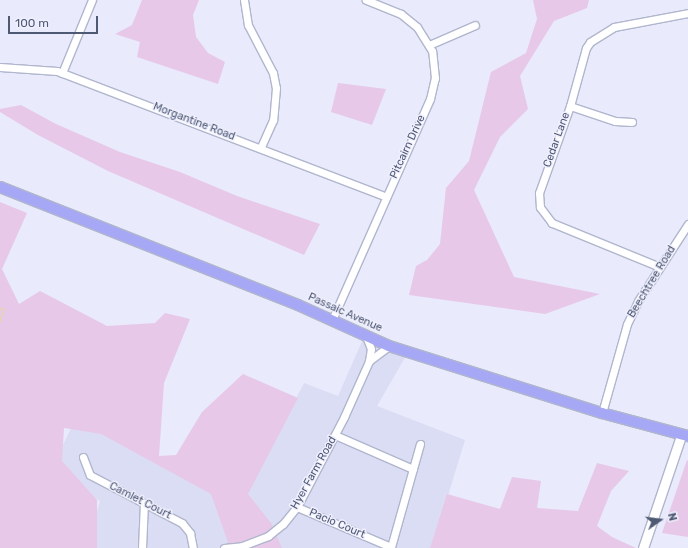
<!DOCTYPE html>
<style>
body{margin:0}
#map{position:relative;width:688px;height:548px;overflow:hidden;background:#e9eafb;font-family:Rubik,sans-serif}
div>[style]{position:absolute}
.residential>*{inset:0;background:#dbddf4}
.green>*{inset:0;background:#e7c8e8}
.stream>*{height:2px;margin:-1px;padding:0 1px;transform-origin:1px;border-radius:1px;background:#e4d1be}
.roads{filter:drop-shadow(1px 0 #b0b6cd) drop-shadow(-1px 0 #b0b6cd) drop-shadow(0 1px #b0b6cd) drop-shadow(0 -1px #b0b6cd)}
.street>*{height:7px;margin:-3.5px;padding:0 3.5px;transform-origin:3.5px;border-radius:3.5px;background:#fff}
.secondary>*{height:9px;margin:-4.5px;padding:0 4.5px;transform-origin:4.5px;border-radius:4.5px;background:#fff}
.primary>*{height:10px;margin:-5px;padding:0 5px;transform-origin:5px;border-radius:5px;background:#a7a8f5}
span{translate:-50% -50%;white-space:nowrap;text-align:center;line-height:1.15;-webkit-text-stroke:3px #f0f0fe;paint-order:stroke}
.street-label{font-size:11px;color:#4e5974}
.north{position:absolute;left:640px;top:500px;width:40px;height:40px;-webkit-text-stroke:3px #f0f0fe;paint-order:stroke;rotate:76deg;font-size:11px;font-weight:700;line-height:16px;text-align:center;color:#4e5974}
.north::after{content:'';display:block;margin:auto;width:14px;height:18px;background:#4e5974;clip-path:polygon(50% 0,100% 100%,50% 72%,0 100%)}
.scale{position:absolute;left:8px;top:16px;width:90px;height:18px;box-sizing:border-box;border:2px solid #4e5974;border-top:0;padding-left:5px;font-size:12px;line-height:14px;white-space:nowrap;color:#4e5974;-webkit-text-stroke:3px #f0f0fe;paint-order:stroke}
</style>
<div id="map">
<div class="residential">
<div style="clip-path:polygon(363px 339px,406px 356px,377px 406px,465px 440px,432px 548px,87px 548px,100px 501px,50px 472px,75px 420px,240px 508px,304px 383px,338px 396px)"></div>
</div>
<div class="green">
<div style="clip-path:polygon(142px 0,199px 0,193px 15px,196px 37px,208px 53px,225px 62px,218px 84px,137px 57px,140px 42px,115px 34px,132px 25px)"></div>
<div style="clip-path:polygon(533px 0,589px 0,587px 8px,554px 21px,520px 76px,528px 109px,500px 137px,474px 190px,514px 277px,600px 294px,545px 314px,409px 295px,416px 266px,427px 260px,440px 244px,446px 188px,469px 161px,491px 72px,526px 53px,537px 19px)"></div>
<div style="clip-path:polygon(338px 83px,386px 89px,372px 125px,331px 112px)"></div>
<div style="clip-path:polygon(21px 105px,56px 124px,120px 152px,180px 172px,237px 196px,320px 224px,304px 255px,108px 171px,38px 135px,0 112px,0 109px)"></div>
<div style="clip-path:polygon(0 202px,27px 213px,2px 269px,19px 304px,40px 291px,107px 326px,155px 323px,165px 313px,190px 319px,164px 383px,159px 456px,176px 455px,202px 412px,243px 374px,298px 398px,248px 494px,271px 523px,282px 548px,230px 548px,211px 494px,101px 434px,64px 428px,62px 461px,97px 500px,97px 548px,0 548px)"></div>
<div style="clip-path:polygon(687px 460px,688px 461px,688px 537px,662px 533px)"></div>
<div style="clip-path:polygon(597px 463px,629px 471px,611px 491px,597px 526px,612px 537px,636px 548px,430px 548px,447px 494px,500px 509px,512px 477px,541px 481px,537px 508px,578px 511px)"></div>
</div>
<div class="stream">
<div style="left:0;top:308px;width:4px;rotate:27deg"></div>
<div style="left:4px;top:310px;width:13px;rotate:108deg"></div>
</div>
<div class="roads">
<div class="street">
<div style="left:244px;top:0;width:25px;rotate:81deg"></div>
<div style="left:248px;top:25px;width:54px;rotate:62.5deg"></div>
<div style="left:273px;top:73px;width:15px;rotate:79deg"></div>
<div style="left:276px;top:88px;width:32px;rotate:95deg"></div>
<div style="left:273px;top:120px;width:30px;rotate:114deg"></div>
<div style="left:429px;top:45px;width:50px;rotate:-23.5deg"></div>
<div style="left:0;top:67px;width:57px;rotate:4deg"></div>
<div style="left:57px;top:71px;width:351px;rotate:20.9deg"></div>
<div style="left:62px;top:73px;width:79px;rotate:-67.7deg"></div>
<div style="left:570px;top:106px;width:47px;rotate:18.4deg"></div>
<div style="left:615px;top:121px;width:17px;rotate:3deg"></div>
<div style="left:660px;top:267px;width:117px;rotate:-157.8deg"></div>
<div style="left:552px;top:223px;width:20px;rotate:-127deg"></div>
<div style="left:540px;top:207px;width:14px;rotate:-94deg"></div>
<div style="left:539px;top:193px;width:92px;rotate:-70.4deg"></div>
<div style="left:570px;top:106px;width:60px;rotate:-74.6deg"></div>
<div style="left:586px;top:48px;width:7px;rotate:-56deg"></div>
<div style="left:590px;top:42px;width:28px;rotate:-32deg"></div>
<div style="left:614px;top:27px;width:75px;rotate:-10.7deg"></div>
<div style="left:332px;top:320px;width:242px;rotate:-66.1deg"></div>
<div style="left:430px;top:99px;width:22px;rotate:-77deg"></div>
<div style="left:435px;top:78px;width:27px;rotate:-96deg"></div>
<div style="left:432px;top:51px;width:28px;rotate:-122deg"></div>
<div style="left:417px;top:27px;width:21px;rotate:-141deg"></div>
<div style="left:401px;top:14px;width:38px;rotate:-158deg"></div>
<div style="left:369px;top:361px;width:25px;rotate:-37deg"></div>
<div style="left:602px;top:413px;width:92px;rotate:-74.3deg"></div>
<div style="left:627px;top:324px;width:25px;rotate:-64deg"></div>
<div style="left:638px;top:301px;width:92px;rotate:-57deg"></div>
<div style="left:335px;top:435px;width:85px;rotate:23.6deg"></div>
<div style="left:83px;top:457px;width:19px;rotate:69deg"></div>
<div style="left:90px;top:475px;width:104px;rotate:27.6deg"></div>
<div style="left:182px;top:523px;width:13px;rotate:51deg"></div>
<div style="left:190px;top:533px;width:15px;rotate:79deg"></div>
<div style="left:297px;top:507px;width:102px;rotate:23.1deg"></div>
<div style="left:391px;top:547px;width:107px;rotate:-74.3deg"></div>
<div style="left:142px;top:548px;width:45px;rotate:-87.5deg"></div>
<div style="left:224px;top:548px;width:18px;rotate:-6deg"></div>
<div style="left:242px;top:546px;width:28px;rotate:-21deg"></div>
<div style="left:268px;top:536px;width:19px;rotate:-39deg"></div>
<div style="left:283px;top:524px;width:22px;rotate:-51deg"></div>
<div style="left:297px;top:507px;width:102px;rotate:-62.4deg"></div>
<div style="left:344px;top:417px;width:61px;rotate:-65.9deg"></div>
<div style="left:369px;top:361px;width:12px;rotate:-81deg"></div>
<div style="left:371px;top:349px;width:14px;rotate:-111deg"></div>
</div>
<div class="secondary">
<div style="left:643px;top:548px;width:118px;rotate:-71.3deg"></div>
</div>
<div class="primary">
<div style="left:0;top:187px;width:321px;rotate:21.6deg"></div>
<div style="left:298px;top:305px;width:100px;rotate:24.3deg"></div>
<div style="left:389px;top:346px;width:223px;rotate:17.5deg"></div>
<div style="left:602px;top:413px;width:89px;rotate:15deg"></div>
</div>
</div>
<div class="street-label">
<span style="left:194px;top:122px;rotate:21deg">Morgantine Road</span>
<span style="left:557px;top:140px;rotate:-70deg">Cedar Lane</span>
<span style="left:408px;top:147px;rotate:-65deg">Pitcairn Drive</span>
<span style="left:652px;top:282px;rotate:-59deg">Beechtree Road</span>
<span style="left:345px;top:313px;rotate:24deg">Passaic Avenue</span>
<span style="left:314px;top:473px;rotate:-61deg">Hyer Farm Road</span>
<span style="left:140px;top:501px;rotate:27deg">Camlet Court</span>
<span style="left:337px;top:524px;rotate:23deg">Pacio Court</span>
</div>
<div class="north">N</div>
<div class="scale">100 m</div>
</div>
